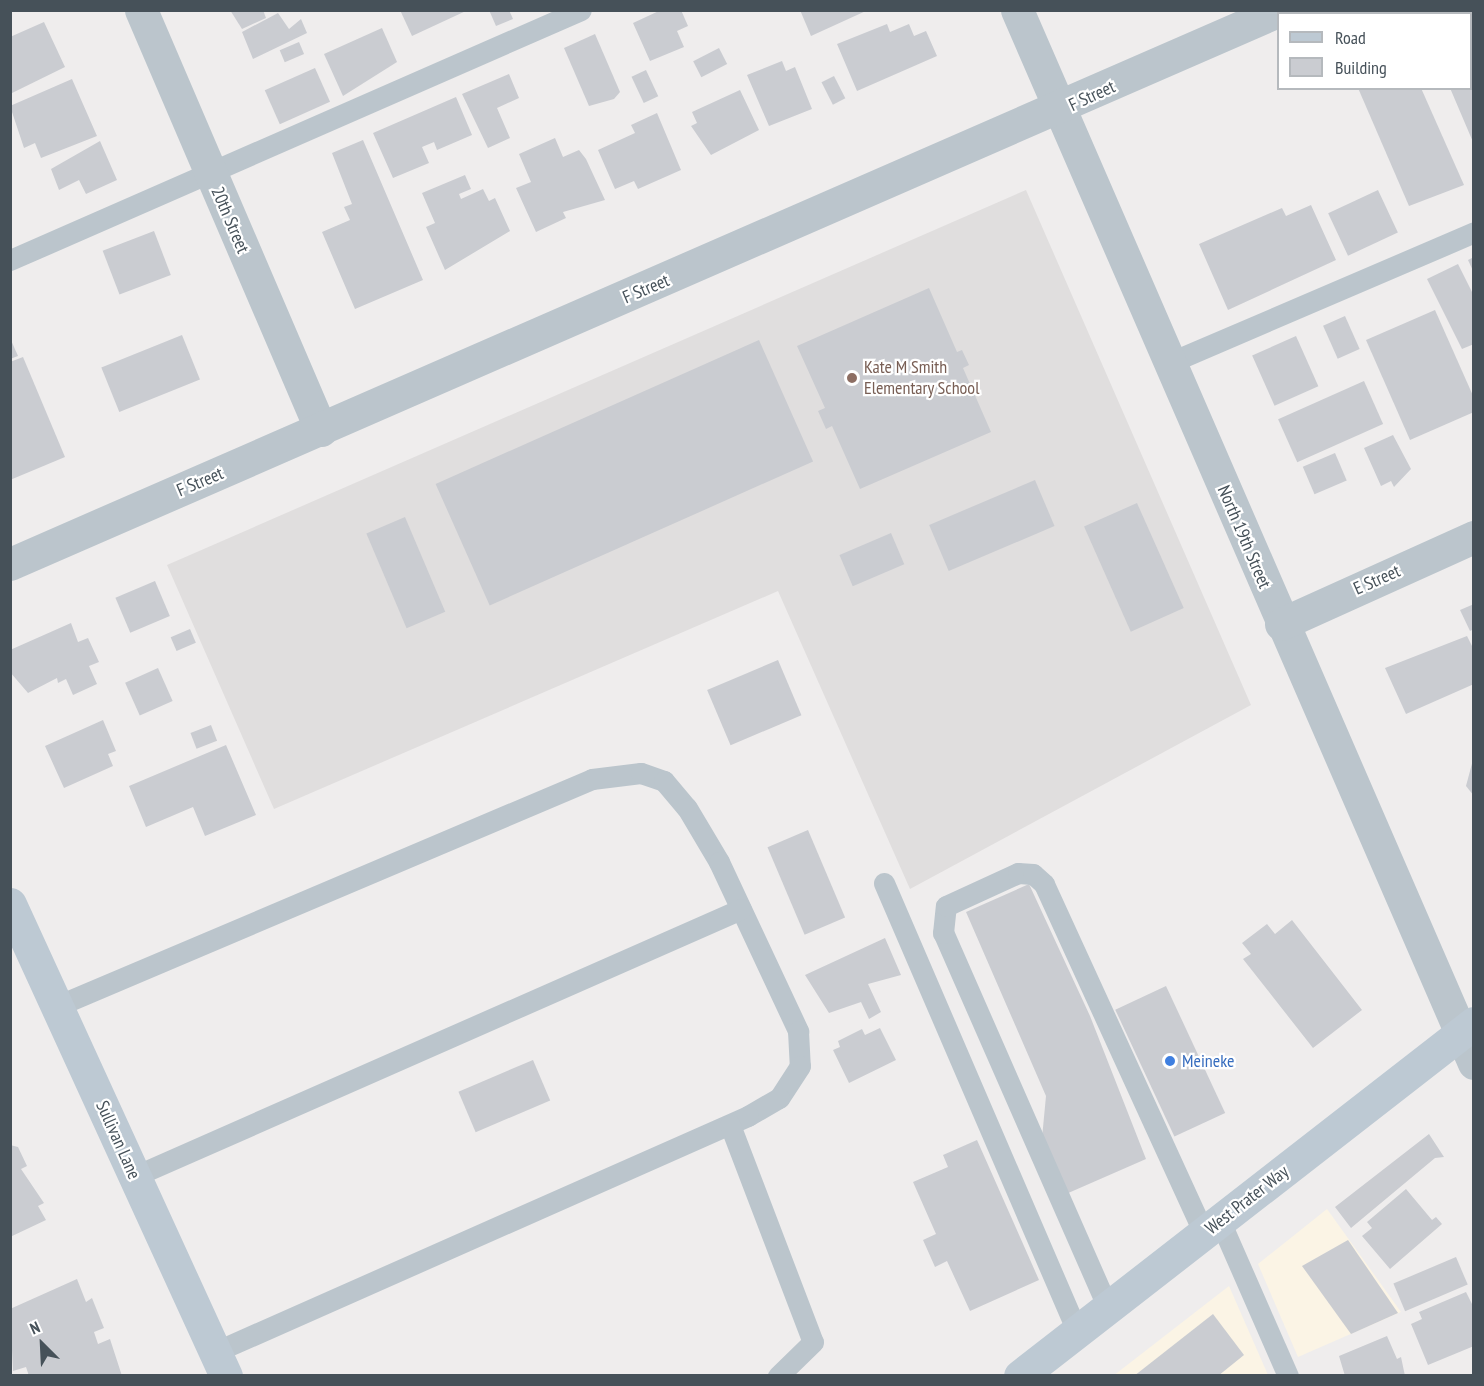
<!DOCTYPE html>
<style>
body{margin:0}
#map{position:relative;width:1484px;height:1386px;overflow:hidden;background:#efeded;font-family:"PT Sans Narrow",sans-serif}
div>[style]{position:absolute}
.commercial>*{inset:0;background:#fbf4e5}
.education>*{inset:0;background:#e0dede}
.building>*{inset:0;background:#caccd1;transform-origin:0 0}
.lane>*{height:21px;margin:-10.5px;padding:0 10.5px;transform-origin:10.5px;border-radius:10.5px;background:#bbc5cc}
.street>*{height:33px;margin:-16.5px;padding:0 16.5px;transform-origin:16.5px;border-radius:16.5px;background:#bbc5cc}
.secondary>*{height:33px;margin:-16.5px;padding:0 16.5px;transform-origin:16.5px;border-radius:16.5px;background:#bdc9d3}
.dots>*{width:16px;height:16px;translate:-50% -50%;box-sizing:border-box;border:3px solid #fff;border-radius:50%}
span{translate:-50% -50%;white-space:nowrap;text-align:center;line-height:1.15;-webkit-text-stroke:4.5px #fff;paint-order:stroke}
.street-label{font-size:18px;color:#465159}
.education-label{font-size:18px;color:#785e54}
.left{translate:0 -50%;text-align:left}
.shop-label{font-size:18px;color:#366cbe}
.frame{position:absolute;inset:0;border:12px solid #465159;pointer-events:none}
.legend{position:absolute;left:1277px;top:12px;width:195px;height:78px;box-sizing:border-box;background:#fff;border:2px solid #b5b9bd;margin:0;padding:8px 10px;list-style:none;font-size:18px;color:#465159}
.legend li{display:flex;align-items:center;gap:12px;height:30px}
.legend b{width:30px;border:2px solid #b5b9bd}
.north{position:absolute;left:12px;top:1314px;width:60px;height:60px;-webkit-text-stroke:4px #fff;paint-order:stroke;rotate:336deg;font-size:16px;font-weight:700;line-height:24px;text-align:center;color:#465159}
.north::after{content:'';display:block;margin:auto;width:21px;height:27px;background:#465159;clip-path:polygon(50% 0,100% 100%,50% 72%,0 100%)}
</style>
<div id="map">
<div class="commercial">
<div style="clip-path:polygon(1327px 1209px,1401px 1312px,1298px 1357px,1258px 1264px)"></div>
<div style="clip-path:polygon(1229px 1286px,1268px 1375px,1113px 1376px)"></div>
</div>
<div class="education">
<div style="clip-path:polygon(1026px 190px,1251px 705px,910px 889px,778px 591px,274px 809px,167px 565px)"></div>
</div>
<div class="building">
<div style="clip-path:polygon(230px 10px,263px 10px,266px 18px,242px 29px)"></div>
<div style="clip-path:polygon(400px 10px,468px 10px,412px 36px)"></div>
<div style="clip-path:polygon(489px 10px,509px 10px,513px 19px,496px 26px)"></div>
<div style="clip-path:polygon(661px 10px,681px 10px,688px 26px,677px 31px,684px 47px,650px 61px,633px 23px)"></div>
<div style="clip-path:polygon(800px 10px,868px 10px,811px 36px)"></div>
<div style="clip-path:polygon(278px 13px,289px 29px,301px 19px,307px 33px,253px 59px,242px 32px)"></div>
<div style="clip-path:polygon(44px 22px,65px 67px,10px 94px,10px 37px)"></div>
<div style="clip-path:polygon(887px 24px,890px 32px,909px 24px,914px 36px,926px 31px,937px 56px,857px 91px,837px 44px)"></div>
<div style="clip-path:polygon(1474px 26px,1474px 142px,1473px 142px,1450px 88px,1470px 88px)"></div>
<div style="clip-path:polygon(382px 28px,397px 62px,343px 96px,324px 54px)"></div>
<div style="clip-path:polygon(595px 34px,620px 92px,614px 99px,589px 106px,564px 48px)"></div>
<div style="left:299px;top:42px;width:13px;height:21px;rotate:67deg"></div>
<div style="left:719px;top:48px;width:18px;height:29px;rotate:63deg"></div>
<div style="clip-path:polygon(782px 61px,786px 71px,795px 67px,812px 109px,769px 126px,747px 75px)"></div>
<div style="left:315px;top:68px;width:37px;height:55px;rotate:66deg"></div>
<div style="left:646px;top:70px;width:29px;height:16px;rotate:65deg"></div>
<div style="clip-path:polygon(509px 74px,519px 98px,497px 108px,510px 138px,488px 148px,462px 94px)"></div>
<div style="left:834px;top:76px;width:25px;height:14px;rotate:63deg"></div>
<div style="clip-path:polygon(72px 79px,97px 136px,41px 158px,35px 143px,24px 148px,10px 106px)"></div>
<div style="clip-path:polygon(1358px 88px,1421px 88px,1464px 185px,1409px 206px)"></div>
<div style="clip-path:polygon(740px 90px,759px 130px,711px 155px,691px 126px,697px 123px,692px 112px)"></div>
<div style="clip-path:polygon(456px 97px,472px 135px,437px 150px,434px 142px,422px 147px,429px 163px,393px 178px,373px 133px)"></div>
<div style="clip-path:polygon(657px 113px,681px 170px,638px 189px,634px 181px,615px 189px,598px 150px,635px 133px,631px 125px)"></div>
<div style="clip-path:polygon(555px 138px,563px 157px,579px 150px,586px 159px,605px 200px,563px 212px,566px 218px,536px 232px,516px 188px,531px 182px,519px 154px)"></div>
<div style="clip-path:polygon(363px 140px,423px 280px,355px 309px,322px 232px,350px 220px,344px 207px,352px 204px,332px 153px)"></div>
<div style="clip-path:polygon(100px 141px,117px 180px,86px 194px,79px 180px,59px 190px,51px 169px)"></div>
<div style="clip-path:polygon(465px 175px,471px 189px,459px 194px,461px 199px,483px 189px,489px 201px,495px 198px,510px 231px,445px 270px,426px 227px,435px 223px,422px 193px)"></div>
<div style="left:1378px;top:190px;width:47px;height:55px;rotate:65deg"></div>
<div style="clip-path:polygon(1311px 205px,1336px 260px,1228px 310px,1199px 244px,1282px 208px,1286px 216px)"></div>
<div style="left:154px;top:231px;width:47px;height:55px;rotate:69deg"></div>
<div style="clip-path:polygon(1474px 257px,1474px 273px,1468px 260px)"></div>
<div style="clip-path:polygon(1458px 264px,1474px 296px,1474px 344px,1462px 349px,1427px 279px)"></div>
<div style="clip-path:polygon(929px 288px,957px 352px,962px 350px,969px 365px,963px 368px,991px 432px,860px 489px,832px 426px,826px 429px,818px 411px,825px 408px,797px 346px)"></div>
<div style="clip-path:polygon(1435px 310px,1474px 398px,1474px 412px,1410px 440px,1366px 340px)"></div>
<div style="left:1345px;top:316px;width:36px;height:24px;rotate:66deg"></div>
<div style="left:182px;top:335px;width:48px;height:87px;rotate:68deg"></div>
<div style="left:1296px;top:336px;width:55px;height:48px;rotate:66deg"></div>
<div style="clip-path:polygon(10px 338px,18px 356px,10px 359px)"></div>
<div style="left:759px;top:340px;width:133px;height:354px;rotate:66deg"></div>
<div style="clip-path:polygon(23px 357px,65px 457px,10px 480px,10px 362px)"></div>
<div style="left:1364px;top:381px;width:47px;height:94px;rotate:66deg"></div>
<div style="clip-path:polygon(1393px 435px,1411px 469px,1394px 487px,1391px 481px,1381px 486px,1364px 448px)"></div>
<div style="left:1335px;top:453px;width:30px;height:35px;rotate:67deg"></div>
<div style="left:1035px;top:480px;width:50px;height:115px;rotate:67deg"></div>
<div style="left:1137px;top:503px;width:115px;height:58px;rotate:66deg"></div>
<div style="left:405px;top:517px;width:103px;height:42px;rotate:67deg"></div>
<div style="left:891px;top:533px;width:34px;height:56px;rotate:67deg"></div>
<div style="left:155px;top:581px;width:38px;height:43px;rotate:67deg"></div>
<div style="clip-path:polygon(1474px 604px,1474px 629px,1470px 631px,1460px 610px)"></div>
<div style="clip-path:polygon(71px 623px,78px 642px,88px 638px,99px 662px,89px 666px,97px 684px,73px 695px,66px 679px,58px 683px,57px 678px,28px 693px,10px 672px,10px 650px)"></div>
<div style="left:190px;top:629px;width:15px;height:21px;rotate:67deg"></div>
<div style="clip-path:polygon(1467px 636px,1474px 650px,1474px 684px,1406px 714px,1385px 668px)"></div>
<div style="left:778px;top:660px;width:60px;height:77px;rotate:67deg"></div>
<div style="left:158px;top:668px;width:36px;height:36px;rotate:66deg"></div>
<div style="clip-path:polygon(103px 720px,116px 751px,108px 754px,113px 766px,64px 788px,45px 746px)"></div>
<div style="left:211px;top:725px;width:17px;height:22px;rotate:69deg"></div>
<div style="clip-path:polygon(226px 745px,256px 815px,205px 836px,193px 807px,146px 827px,129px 786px)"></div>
<div style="clip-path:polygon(1474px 756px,1474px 796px,1466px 786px)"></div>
<div style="left:808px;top:830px;width:95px;height:44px;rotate:67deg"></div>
<div style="clip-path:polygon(1029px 884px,1090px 1016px,1146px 1159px,1066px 1194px,1042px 1138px,1046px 1096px,966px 912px)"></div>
<div style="clip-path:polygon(1292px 920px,1362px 1010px,1313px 1048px,1243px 959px,1251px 954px,1242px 943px,1267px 924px,1275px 934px)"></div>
<div style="clip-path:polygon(885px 938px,901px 975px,868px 984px,881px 1012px,869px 1019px,861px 1002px,829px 1013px,805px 975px)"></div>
<div style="left:1166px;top:986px;width:140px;height:56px;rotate:65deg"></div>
<div style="clip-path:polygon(880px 1028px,896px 1060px,849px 1083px,833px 1050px,840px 1047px,838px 1041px,862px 1029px,865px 1035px)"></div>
<div style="left:533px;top:1060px;width:44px;height:81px;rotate:67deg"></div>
<div style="clip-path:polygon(1429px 1134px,1444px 1157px,1435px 1158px,1351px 1228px,1335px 1207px)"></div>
<div style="clip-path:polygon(977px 1140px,1039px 1280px,970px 1311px,947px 1261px,935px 1267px,923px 1240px,936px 1234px,913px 1182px,948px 1167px,943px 1155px)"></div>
<div style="clip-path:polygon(10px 1145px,18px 1147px,27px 1166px,21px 1169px,44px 1203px,38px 1206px,46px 1220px,10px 1237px)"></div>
<div style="clip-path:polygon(1406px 1189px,1432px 1220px,1436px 1217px,1442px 1224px,1390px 1269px,1362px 1236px,1372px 1228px,1367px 1222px)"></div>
<div style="clip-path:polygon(1348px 1240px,1398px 1313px,1351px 1334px,1302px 1266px)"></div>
<div style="left:1456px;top:1257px;width:30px;height:68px;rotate:67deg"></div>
<div style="clip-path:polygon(77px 1279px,86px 1302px,92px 1298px,104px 1328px,94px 1332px,98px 1344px,110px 1339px,122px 1376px,29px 1376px,26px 1367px,13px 1371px,10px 1309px)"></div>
<div style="clip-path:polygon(1466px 1292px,1474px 1308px,1474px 1346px,1428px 1365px,1411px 1324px,1422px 1319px,1419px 1312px)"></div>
<div style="clip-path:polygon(1213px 1314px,1244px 1355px,1218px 1376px,1134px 1376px)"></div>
<div style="clip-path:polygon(1387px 1336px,1397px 1359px,1401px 1357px,1405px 1376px,1345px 1376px,1339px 1356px)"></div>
</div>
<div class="lane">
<div style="left:10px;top:260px;width:623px;rotate:-23.65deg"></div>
<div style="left:1169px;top:363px;width:332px;rotate:-23.2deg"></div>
<div style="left:884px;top:883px;width:488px;rotate:66.7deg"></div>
<div style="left:57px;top:1006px;width:581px;rotate:-22.99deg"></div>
<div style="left:592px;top:779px;width:49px;rotate:-7deg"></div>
<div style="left:641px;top:773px;width:24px;rotate:19deg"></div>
<div style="left:664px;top:781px;width:35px;rotate:50deg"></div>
<div style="left:687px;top:808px;width:63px;rotate:59.3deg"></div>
<div style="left:719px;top:862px;width:187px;rotate:64.9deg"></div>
<div style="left:798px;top:1031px;width:35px;rotate:87deg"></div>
<div style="left:800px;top:1066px;width:38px;rotate:123deg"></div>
<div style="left:779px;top:1098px;width:36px;rotate:150deg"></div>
<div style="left:748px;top:1116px;width:583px;rotate:156.12deg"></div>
<div style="left:730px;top:1125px;width:232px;rotate:69.1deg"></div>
<div style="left:813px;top:1342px;width:49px;rotate:135.8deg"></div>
<div style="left:135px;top:1176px;width:662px;rotate:-23.78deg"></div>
<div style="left:1220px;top:1221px;width:169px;rotate:66.3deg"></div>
<div style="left:1108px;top:1308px;width:410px;rotate:-113.7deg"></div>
<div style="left:943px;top:933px;width:27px;rotate:-84deg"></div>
<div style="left:946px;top:906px;width:79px;rotate:-24.6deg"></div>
<div style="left:1018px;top:873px;width:15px;rotate:4deg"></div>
<div style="left:1033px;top:874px;width:15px;rotate:42deg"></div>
<div style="left:1044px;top:884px;width:384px;rotate:65.4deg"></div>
</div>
<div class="street">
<div style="left:141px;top:10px;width:457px;rotate:66.8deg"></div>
<div style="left:1017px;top:10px;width:1148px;rotate:66.54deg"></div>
<div style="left:10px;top:564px;width:1386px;rotate:-23.57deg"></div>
<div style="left:1281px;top:624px;width:212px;rotate:-24.3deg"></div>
</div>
<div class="secondary">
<div style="left:10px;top:904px;width:519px;rotate:65.41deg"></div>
<div style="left:1020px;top:1376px;width:575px;rotate:-37.87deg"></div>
</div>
<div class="dots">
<div style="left:852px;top:378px;background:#8d6e63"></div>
<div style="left:1170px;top:1061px;background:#3f7fe0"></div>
</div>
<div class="street-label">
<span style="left:1092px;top:96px;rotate:-25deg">F Street</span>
<span style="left:230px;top:220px;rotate:67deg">20th Street</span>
<span style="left:646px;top:289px;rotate:-23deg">F Street</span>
<span style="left:200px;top:482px;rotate:-23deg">F Street</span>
<span style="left:1244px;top:537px;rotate:67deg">North 19th Street</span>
<span style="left:1377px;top:580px;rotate:-24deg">E Street</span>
<span style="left:118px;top:1140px;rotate:66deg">Sullivan Lane</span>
<span style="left:1247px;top:1200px;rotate:-38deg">West Prater Way</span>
</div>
<div class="education-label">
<span class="left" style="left:864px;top:378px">Kate M Smith<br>Elementary School</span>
</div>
<div class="shop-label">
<span class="left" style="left:1182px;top:1061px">Meineke</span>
</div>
<div class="frame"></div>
<ul class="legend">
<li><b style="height:8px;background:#bdc9d3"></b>Road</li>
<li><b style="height:16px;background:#caccd1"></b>Building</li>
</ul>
<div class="north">N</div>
</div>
